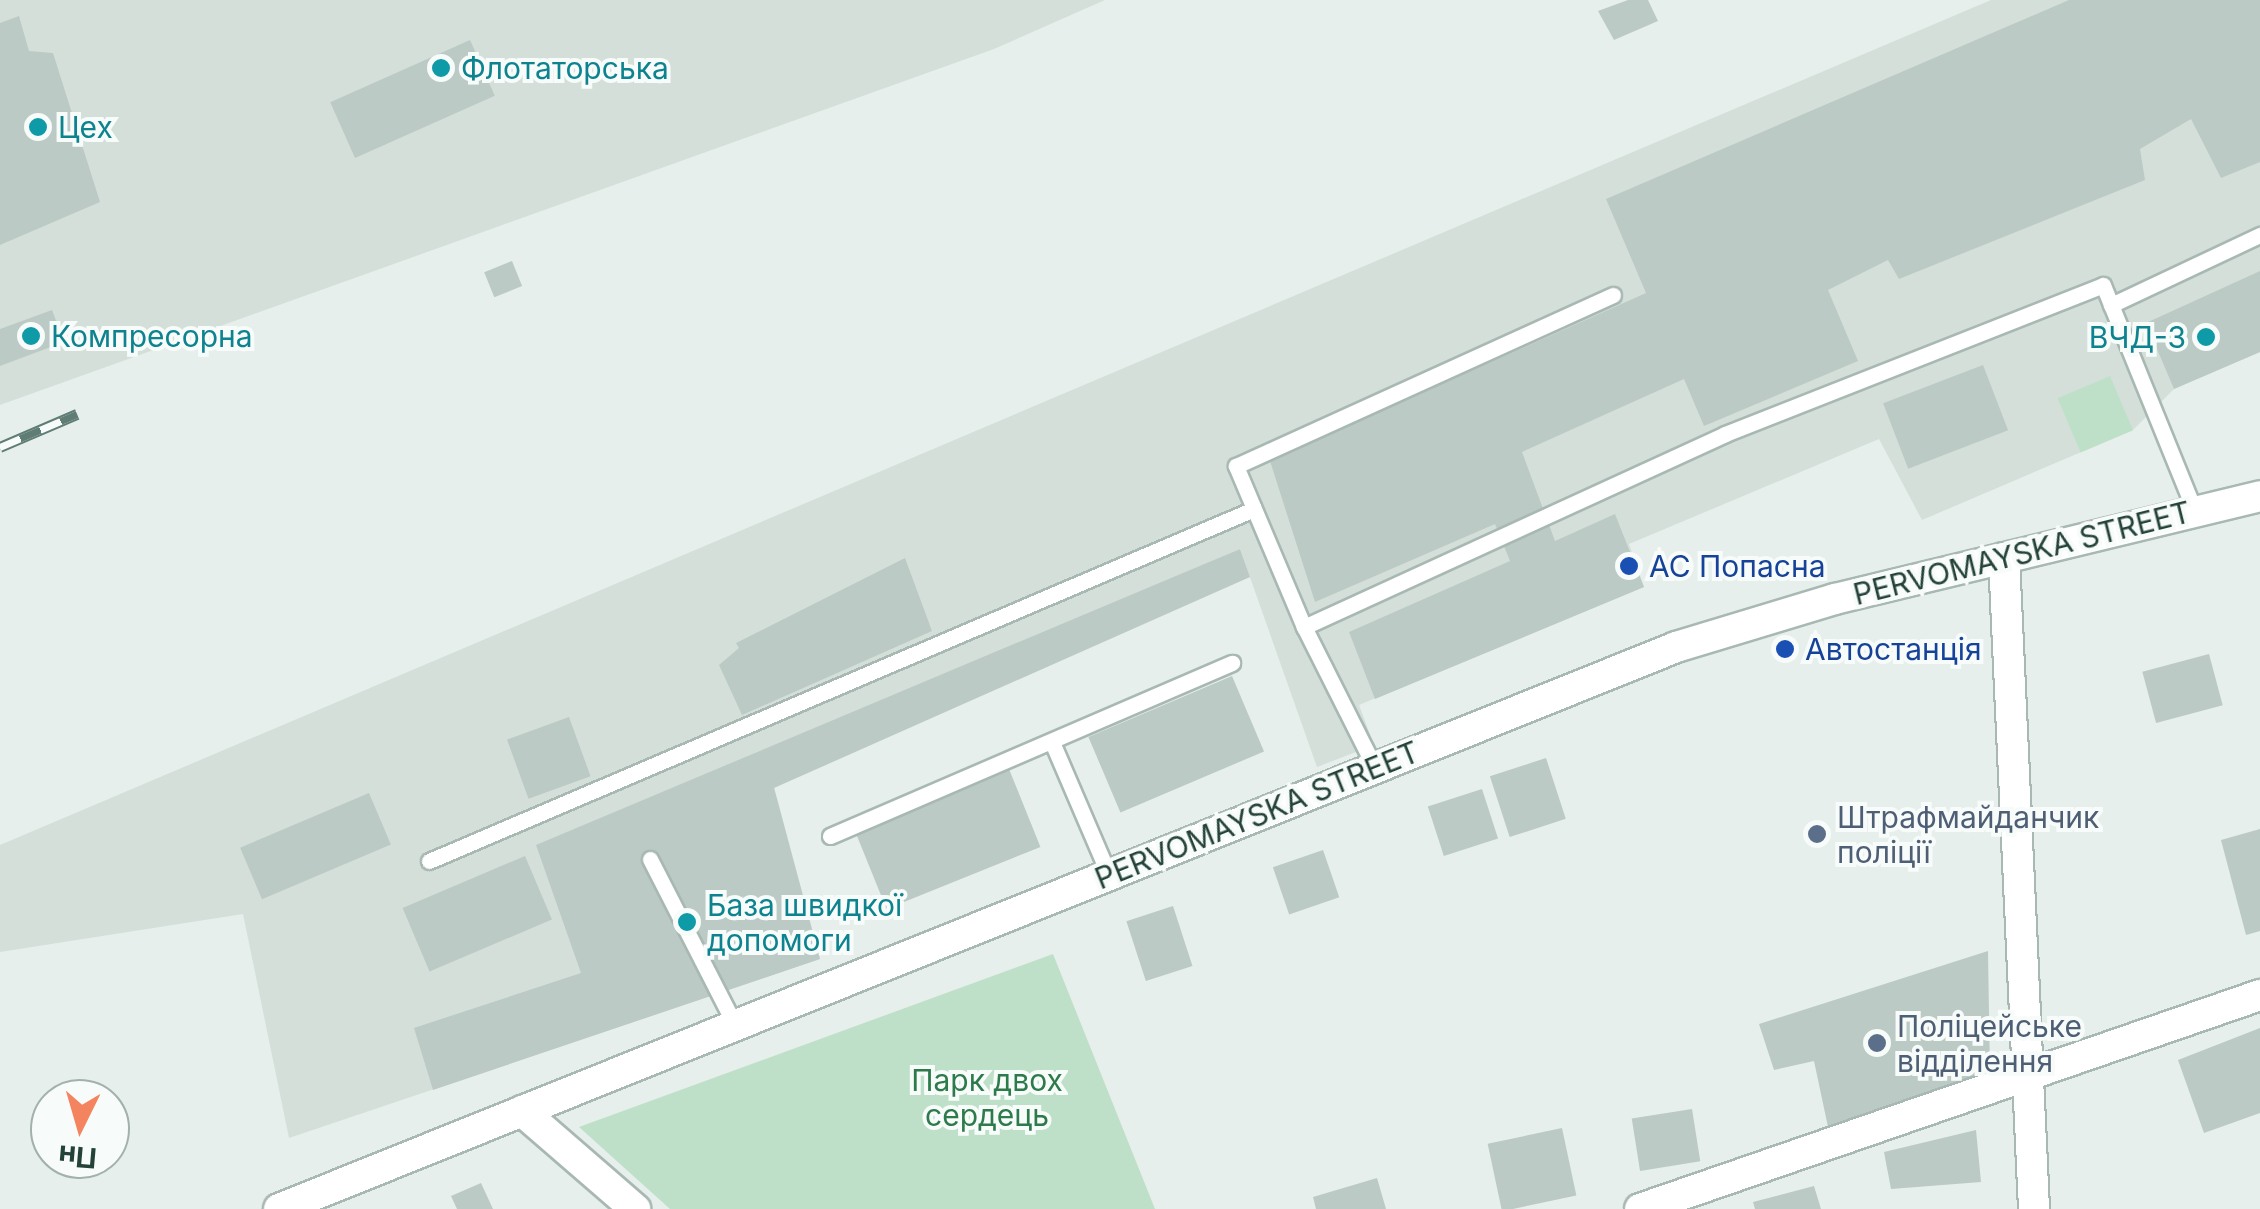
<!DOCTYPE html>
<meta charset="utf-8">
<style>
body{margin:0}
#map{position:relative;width:2260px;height:1209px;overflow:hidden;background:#e6efeb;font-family:Inter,sans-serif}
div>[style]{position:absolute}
.built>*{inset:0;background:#d4dfda}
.green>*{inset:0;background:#bfe0c8;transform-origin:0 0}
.building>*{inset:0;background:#bbcac4;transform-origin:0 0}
.roads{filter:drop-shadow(2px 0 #a8b8b2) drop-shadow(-2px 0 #a8b8b2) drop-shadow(0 2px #a8b8b2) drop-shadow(0 -2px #a8b8b2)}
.service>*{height:15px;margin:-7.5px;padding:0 7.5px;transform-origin:7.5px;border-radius:7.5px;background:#fff}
.minor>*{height:30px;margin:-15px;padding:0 15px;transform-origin:15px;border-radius:15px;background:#fff}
.tertiary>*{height:30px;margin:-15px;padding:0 15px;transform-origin:15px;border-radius:15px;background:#fff}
.rail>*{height:11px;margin-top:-5.5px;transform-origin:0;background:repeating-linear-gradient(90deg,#f7fbf9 0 22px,#5f7d75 0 44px);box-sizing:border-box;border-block:2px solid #5f7d75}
.dots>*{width:28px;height:28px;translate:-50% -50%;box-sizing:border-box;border:5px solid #f7fbf9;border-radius:50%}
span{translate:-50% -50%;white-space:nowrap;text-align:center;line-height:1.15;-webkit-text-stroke:8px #f7fbf9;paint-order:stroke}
.culture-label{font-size:30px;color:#0d838f}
.left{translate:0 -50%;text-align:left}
.right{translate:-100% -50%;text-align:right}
.street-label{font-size:30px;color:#24423a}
.transit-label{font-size:30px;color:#164399}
.service-label{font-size:30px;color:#4e5e75}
.park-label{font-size:30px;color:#2d7a4b}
.north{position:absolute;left:30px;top:1079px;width:100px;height:100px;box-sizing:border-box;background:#f7fbf9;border:2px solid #a3b1ad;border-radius:50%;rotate:185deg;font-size:28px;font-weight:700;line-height:40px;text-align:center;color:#24423a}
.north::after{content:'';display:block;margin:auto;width:35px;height:45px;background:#f4845f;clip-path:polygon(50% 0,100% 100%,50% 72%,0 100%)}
</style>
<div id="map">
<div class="built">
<div style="clip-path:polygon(0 0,1105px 0,994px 49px,0 405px)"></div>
<div style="clip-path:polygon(1991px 0,2260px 0,2260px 352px,2174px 389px,2133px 430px,1922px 520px,1879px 439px,1629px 544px,1644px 587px,1359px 705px,1374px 745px,1317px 767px,1240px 549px,765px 753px,820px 959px,289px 1138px,243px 914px,0 952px,0 845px)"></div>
</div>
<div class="green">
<div style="left:2110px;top:376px;width:59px;height:57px;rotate:67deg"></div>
<div style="clip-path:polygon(1053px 954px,1155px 1209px,670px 1209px,579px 1127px)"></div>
</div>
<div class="building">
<div style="clip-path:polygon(1628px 0,1648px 0,1658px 21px,1614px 40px,1598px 11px)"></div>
<div style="clip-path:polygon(2069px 0,2260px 0,2260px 162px,2221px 178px,2191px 119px,2140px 149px,2145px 180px,1899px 279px,1888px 260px,1828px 290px,1858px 361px,1704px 426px,1684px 379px,1522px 452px,1555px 541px,1615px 514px,1644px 587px,1375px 699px,1349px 632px,1510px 561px,1495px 524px,1315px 602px,1270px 461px,1646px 293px,1606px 199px)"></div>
<div style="clip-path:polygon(19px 16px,29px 51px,53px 53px,100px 202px,0 245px,0 23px)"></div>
<div style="left:470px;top:40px;width:61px;height:153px;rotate:66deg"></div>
<div style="left:512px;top:261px;width:27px;height:30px;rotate:68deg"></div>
<div style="clip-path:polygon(2260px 271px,2260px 352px,2174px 389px,2146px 323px)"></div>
<div style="clip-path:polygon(52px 310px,64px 342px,0 366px,0 329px)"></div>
<div style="left:1983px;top:365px;width:70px;height:107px;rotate:69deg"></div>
<div style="clip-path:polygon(1240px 549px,1250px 577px,774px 788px,820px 959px,433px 1090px,414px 1028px,581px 973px,536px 845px)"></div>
<div style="clip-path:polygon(905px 558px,932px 631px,742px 715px,719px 665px,739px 648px,736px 643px)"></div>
<div style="left:2209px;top:654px;width:53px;height:69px;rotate:75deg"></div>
<div style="left:1232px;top:676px;width:82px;height:156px;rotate:67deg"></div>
<div style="left:569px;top:717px;width:63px;height:66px;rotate:70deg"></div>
<div style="left:1546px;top:758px;width:64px;height:59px;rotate:72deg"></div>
<div style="left:1009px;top:769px;width:84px;height:166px;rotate:68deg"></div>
<div style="left:1482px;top:789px;width:52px;height:57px;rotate:72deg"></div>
<div style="left:369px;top:793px;width:56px;height:140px;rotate:67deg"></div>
<div style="clip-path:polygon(2260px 829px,2260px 931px,2246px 935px,2221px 840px)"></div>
<div style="left:1323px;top:850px;width:50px;height:53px;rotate:71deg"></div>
<div style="left:525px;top:856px;width:69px;height:133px;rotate:67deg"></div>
<div style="left:1173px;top:906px;width:63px;height:49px;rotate:72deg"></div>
<div style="clip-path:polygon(1988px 951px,1990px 1075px,1828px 1127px,1814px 1061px,1774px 1070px,1759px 1024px)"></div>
<div style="clip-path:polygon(2260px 1028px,2260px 1113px,2204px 1133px,2178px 1060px)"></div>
<div style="left:1692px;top:1109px;width:53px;height:61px;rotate:81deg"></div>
<div style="left:1562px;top:1128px;width:69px;height:76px;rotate:78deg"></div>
<div style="clip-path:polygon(1976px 1130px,1981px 1182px,1891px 1189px,1884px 1152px)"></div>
<div style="clip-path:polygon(1377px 1178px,1386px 1209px,1316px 1209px,1313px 1197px)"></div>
<div style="clip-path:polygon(481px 1183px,493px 1209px,457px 1209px,451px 1196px)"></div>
<div style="clip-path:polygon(1814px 1186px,1821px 1209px,1755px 1209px,1753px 1202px)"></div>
</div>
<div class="roads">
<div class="service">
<div style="left:2111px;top:305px;width:165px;rotate:-25.2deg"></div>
<div style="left:1304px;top:627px;width:463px;rotate:-24.6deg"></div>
<div style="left:1725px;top:434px;width:406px;rotate:-21.5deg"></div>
<div style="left:2103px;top:285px;width:245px;rotate:67.9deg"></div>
<div style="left:1052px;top:742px;width:145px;rotate:66.8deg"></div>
<div style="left:1375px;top:768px;width:158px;rotate:-116.7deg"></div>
<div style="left:1304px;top:627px;width:175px;rotate:-112.9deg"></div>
<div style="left:1236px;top:466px;width:414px;rotate:-24.4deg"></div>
<div style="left:830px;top:836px;width:438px;rotate:-23.3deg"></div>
<div style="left:650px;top:859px;width:186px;rotate:62.9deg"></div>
<div style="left:429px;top:861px;width:897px;rotate:-23.11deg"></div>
</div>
<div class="minor">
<div style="left:2004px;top:558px;width:652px;rotate:87.36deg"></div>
<div style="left:522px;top:1111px;width:150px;rotate:40.9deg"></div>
<div style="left:1640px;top:1209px;width:656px;rotate:-19.04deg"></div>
</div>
<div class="tertiary">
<div style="left:279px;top:1209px;width:1506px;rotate:-21.91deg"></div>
<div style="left:1676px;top:647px;width:166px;rotate:-16.8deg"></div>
<div style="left:1835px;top:599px;width:437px;rotate:-13.6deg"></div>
</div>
</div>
<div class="rail">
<div style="left:0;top:447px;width:84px;rotate:-23.2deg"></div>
</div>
<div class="dots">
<div style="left:441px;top:68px;background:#0f9aa8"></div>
<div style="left:38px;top:127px;background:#0f9aa8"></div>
<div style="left:31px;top:336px;background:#0f9aa8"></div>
<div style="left:2206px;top:337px;background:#0f9aa8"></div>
<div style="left:1629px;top:566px;background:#1a4fb4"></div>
<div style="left:1785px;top:649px;background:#1a4fb4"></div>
<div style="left:1817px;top:834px;background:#5c6f8a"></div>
<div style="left:687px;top:922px;background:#0f9aa8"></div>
<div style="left:1877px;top:1043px;background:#5c6f8a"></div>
</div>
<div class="culture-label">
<span class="left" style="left:461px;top:68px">Флотаторська</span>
<span class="left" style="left:58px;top:127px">Цех</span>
<span class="left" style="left:51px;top:336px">Компресорна</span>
<span class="right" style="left:2186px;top:337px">ВЧД-3</span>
<span class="left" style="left:707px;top:922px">База швидкої<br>допомоги</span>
</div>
<div class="street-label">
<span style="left:2022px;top:553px;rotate:-14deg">PERVOMAYSKA STREET</span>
<span style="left:1257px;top:815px;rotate:-22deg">PERVOMAYSKA STREET</span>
</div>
<div class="transit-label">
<span class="left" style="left:1649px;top:566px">АС Попасна</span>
<span class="left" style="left:1805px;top:649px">Автостанція</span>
</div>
<div class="service-label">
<span class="left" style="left:1837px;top:834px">Штрафмайданчик<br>поліції</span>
<span class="left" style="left:1897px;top:1043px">Поліцейське<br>відділення</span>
</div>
<div class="park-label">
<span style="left:987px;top:1097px">Парк двох<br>сердець</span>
</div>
<div class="north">Пн</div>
</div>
